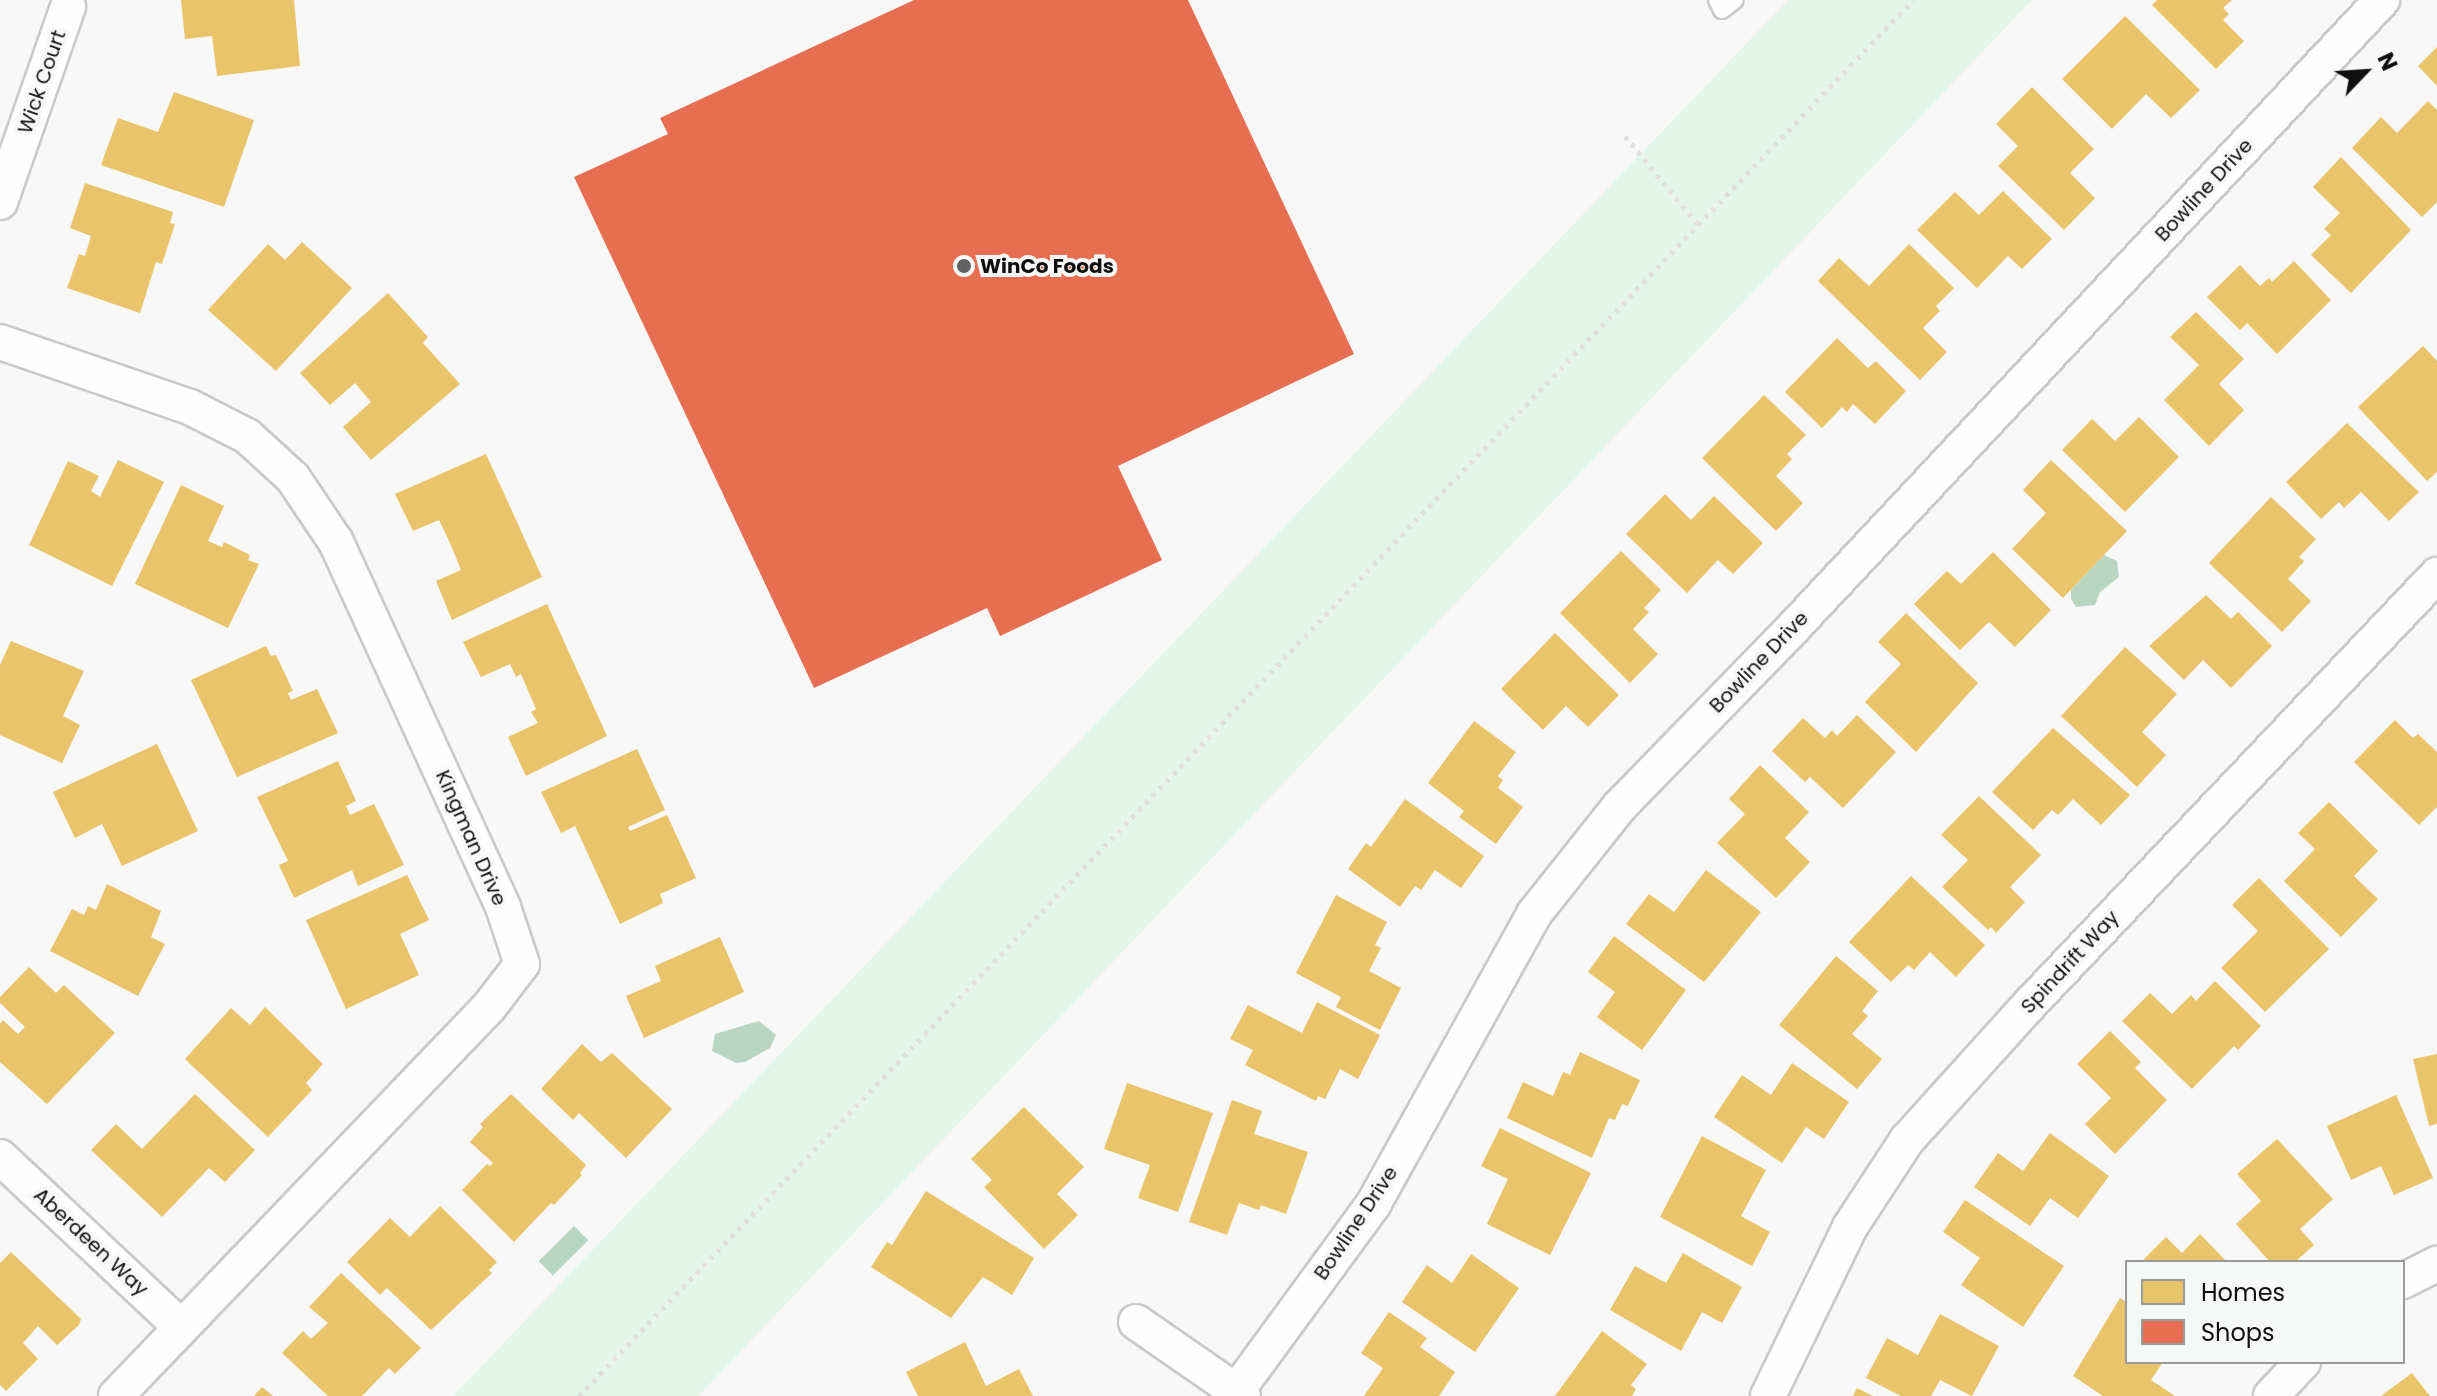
<!DOCTYPE html>
<style>
body{margin:0}
#map{position:relative;width:2437px;height:1396px;overflow:hidden;background:#f7f8f7;font-family:Poppins,sans-serif}
div>[style]{position:absolute}
.green>*{inset:0;background:#e4f6e9}
.water>*{inset:0;background:#b8d6c1;transform-origin:0 0}
.homes>*{inset:0;background:#e9c46a}
.shops>*{inset:0;background:#e76f51}
.path>*{height:5px;margin-top:-2.5px;transform-origin:0;background:repeating-linear-gradient(90deg,#dedede 0 4px,transparent 0 10px)}
.roads{filter:drop-shadow(2px 0 #c8c9c8) drop-shadow(-2px 0 #c8c9c8) drop-shadow(0 2px #c8c9c8) drop-shadow(0 -2px #c8c9c8)}
.service>*{height:16px;margin:-8px;padding:0 8px;transform-origin:8px;border-radius:8px;background:#fefefe}
.minor>*{height:34px;margin:-17px;padding:0 17px;transform-origin:17px;border-radius:17px;background:#fefefe}
.dots>*{width:22px;height:22px;translate:-50% -50%;box-sizing:border-box;border:4px solid #f6f9f7;border-radius:50%}
span{translate:-50% -50%;white-space:nowrap;text-align:center;line-height:1.15;-webkit-text-stroke:8px #f6f9f7;paint-order:stroke}
.street-label{font-size:20px;color:#0e0f0e}
.poi-label{font-size:20px;color:#0e0f0e;font-weight:700}
.left{translate:0 -50%;text-align:left}
.legend{position:absolute;left:2125px;top:1260px;width:280px;height:104px;box-sizing:border-box;background:#f6f9f7;border:2px solid #999b9a;margin:0;padding:10px 14px;list-style:none;font-size:24px;color:#0e0f0e}
.legend li{display:flex;align-items:center;gap:16px;height:40px}
.legend b{width:40px;border:2px solid #999b9a}
.north{position:absolute;left:2325px;top:32px;width:80px;height:80px;-webkit-text-stroke:6px #f6f9f7;paint-order:stroke;rotate:65deg;font-size:22px;font-weight:700;line-height:32px;text-align:center;color:#0e0f0e}
.north::after{content:'';display:block;margin:auto;width:28px;height:36px;background:#0e0f0e;clip-path:polygon(50% 0,100% 100%,50% 72%,0 100%)}
</style>
<div id="map">
<div class="green">
<div style="clip-path:polygon(1788px 0,2032px 0,698px 1396px,453px 1396px)"></div>
</div>
<div class="water">
<div style="clip-path:polygon(2104px 555px,2117px 561px,2119px 577px,2100px 592px,2095px 605px,2076px 607px,2071px 599px,2071px 590px)"></div>
<div style="clip-path:polygon(759px 1021px,776px 1035px,770px 1048px,745px 1062px,736px 1063px,712px 1051px,715px 1034px)"></div>
<div style="left:574px;top:1226px;width:20px;height:50px;rotate:45deg"></div>
</div>
<div class="homes">
<div style="clip-path:polygon(181px 0,294px 0,300px 66px,217px 76px,212px 36px,185px 39px)"></div>
<div style="clip-path:polygon(2157px 0,2232px 0,2223px 8px,2229px 14px,2223px 20px,2244px 41px,2216px 69px,2152px 5px)"></div>
<div style="clip-path:polygon(2125px 16px,2200px 90px,2171px 118px,2146px 94px,2112px 129px,2062px 79px)"></div>
<div style="clip-path:polygon(2437px 47px,2437px 86px,2418px 66px)"></div>
<div style="clip-path:polygon(2032px 87px,2094px 149px,2070px 173px,2095px 198px,2064px 230px,1998px 166px,2018px 146px,1996px 124px)"></div>
<div style="clip-path:polygon(174px 92px,254px 120px,224px 207px,101px 165px,118px 118px,158px 132px)"></div>
<div style="clip-path:polygon(2428px 101px,2437px 110px,2437px 202px,2422px 217px,2352px 148px,2381px 117px,2397px 133px)"></div>
<div style="clip-path:polygon(2341px 157px,2411px 230px,2351px 293px,2311px 255px,2331px 235px,2324px 229px,2340px 213px,2313px 187px)"></div>
<div style="clip-path:polygon(85px 183px,173px 212px,170px 223px,175px 224px,162px 264px,156px 262px,140px 313px,67px 288px,79px 254px,85px 256px,91px 236px,70px 228px)"></div>
<div style="clip-path:polygon(2003px 191px,2052px 239px,2022px 269px,2008px 256px,1977px 288px,1917px 230px,1955px 192px,1979px 215px)"></div>
<div style="clip-path:polygon(302px 242px,352px 288px,276px 371px,208px 310px,268px 244px,285px 260px)"></div>
<div style="clip-path:polygon(1909px 244px,1954px 288px,1936px 306px,1940px 311px,1923px 328px,1947px 352px,1920px 380px,1818px 281px,1839px 258px,1869px 286px)"></div>
<div style="clip-path:polygon(2294px 261px,2331px 300px,2277px 354px,2247px 323px,2240px 330px,2207px 297px,2240px 265px,2260px 286px,2269px 278px,2272px 282px)"></div>
<div style="clip-path:polygon(388px 293px,428px 337px,423px 343px,460px 384px,371px 460px,343px 427px,371px 402px,355px 383px,330px 405px,300px 373px)"></div>
<div style="clip-path:polygon(2196px 312px,2244px 359px,2219px 384px,2244px 410px,2209px 446px,2164px 400px,2199px 365px,2170px 337px)"></div>
<div style="clip-path:polygon(1837px 338px,1868px 368px,1876px 361px,1906px 391px,1875px 424px,1853px 404px,1847px 412px,1842px 407px,1822px 428px,1785px 392px)"></div>
<div style="clip-path:polygon(2423px 346px,2437px 361px,2437px 472px,2427px 481px,2358px 407px)"></div>
<div style="clip-path:polygon(1764px 395px,1806px 435px,1787px 454px,1792px 459px,1776px 476px,1803px 503px,1776px 531px,1702px 458px)"></div>
<div style="clip-path:polygon(2139px 417px,2179px 457px,2125px 512px,2062px 450px,2092px 419px,2115px 441px)"></div>
<div style="clip-path:polygon(2347px 423px,2419px 492px,2389px 521px,2361px 492px,2344px 508px,2339px 502px,2321px 519px,2286px 482px)"></div>
<div style="clip-path:polygon(486px 454px,542px 577px,452px 620px,436px 581px,461px 570px,450px 543px,439px 520px,413px 531px,395px 494px)"></div>
<div style="clip-path:polygon(118px 460px,164px 482px,112px 586px,29px 545px,68px 461px,99px 476px,91px 491px,100px 497px)"></div>
<div style="clip-path:polygon(2051px 460px,2127px 531px,2063px 598px,2012px 549px,2046px 513px,2023px 490px)"></div>
<div style="clip-path:polygon(181px 485px,224px 506px,208px 541px,222px 547px,224px 542px,250px 555px,248px 560px,259px 564px,228px 628px,135px 584px)"></div>
<div style="clip-path:polygon(1665px 494px,1691px 520px,1714px 496px,1763px 543px,1733px 574px,1718px 560px,1687px 593px,1626px 534px)"></div>
<div style="clip-path:polygon(2271px 497px,2316px 539px,2299px 557px,2304px 561px,2288px 579px,2311px 601px,2282px 632px,2209px 563px)"></div>
<div style="clip-path:polygon(1621px 551px,1661px 590px,1644px 608px,1649px 612px,1633px 629px,1658px 654px,1630px 683px,1560px 613px)"></div>
<div style="clip-path:polygon(1993px 552px,2051px 610px,2015px 647px,1989px 622px,1960px 650px,1914px 604px,1947px 571px,1961px 584px)"></div>
<div style="clip-path:polygon(2206px 595px,2231px 619px,2238px 612px,2272px 646px,2231px 688px,2203px 660px,2184px 680px,2149px 646px)"></div>
<div style="clip-path:polygon(547px 604px,607px 736px,526px 776px,508px 737px,538px 723px,531px 712px,536px 709px,521px 674px,516px 677px,510px 664px,481px 677px,463px 642px)"></div>
<div style="clip-path:polygon(1906px 613px,1978px 683px,1916px 752px,1865px 702px,1901px 664px,1878px 642px)"></div>
<div style="clip-path:polygon(1555px 633px,1619px 695px,1588px 727px,1566px 706px,1543px 730px,1501px 689px)"></div>
<div style="clip-path:polygon(11px 641px,84px 671px,63px 716px,80px 725px,62px 763px,0 735px,0 665px)"></div>
<div style="clip-path:polygon(266px 646px,271px 656px,276px 655px,293px 691px,288px 693px,291px 700px,317px 689px,338px 733px,237px 777px,191px 680px)"></div>
<div style="clip-path:polygon(2125px 647px,2177px 694px,2142px 732px,2166px 755px,2137px 787px,2061px 716px)"></div>
<div style="clip-path:polygon(1857px 715px,1896px 752px,1843px 808px,1810px 777px,1805px 782px,1772px 751px,1803px 718px,1825px 738px,1832px 730px,1837px 736px)"></div>
<div style="clip-path:polygon(2395px 720px,2413px 738px,2418px 734px,2437px 752px,2437px 807px,2419px 825px,2354px 762px)"></div>
<div style="clip-path:polygon(1474px 721px,1516px 752px,1498px 776px,1503px 780px,1498px 788px,1523px 807px,1496px 844px,1459px 817px,1464px 811px,1428px 783px)"></div>
<div style="clip-path:polygon(2053px 728px,2130px 795px,2101px 825px,2073px 799px,2058px 815px,2052px 810px,2033px 830px,1992px 792px)"></div>
<div style="clip-path:polygon(157px 744px,198px 831px,122px 866px,102px 824px,75px 838px,53px 792px)"></div>
<div style="clip-path:polygon(637px 749px,665px 810px,628px 827px,630px 831px,667px 815px,696px 878px,660px 894px,663px 903px,620px 924px,575px 826px,561px 833px,541px 792px)"></div>
<div style="clip-path:polygon(338px 761px,356px 801px,346px 806px,350px 815px,374px 804px,404px 865px,358px 886px,352px 870px,294px 898px,279px 865px,288px 861px,257px 797px)"></div>
<div style="clip-path:polygon(1760px 765px,1809px 812px,1785px 838px,1810px 862px,1776px 898px,1717px 843px,1745px 814px,1729px 799px)"></div>
<div style="clip-path:polygon(1979px 796px,2041px 855px,2010px 887px,2025px 902px,1996px 933px,1991px 927px,1988px 930px,1942px 887px,1968px 860px,1941px 835px)"></div>
<div style="clip-path:polygon(1405px 799px,1484px 856px,1461px 888px,1435px 870px,1421px 890px,1415px 886px,1400px 907px,1348px 869px,1366px 843px,1371px 847px)"></div>
<div style="clip-path:polygon(2329px 802px,2378px 851px,2354px 876px,2378px 899px,2341px 937px,2284px 881px,2315px 849px,2298px 833px)"></div>
<div style="clip-path:polygon(1706px 870px,1761px 912px,1704px 982px,1626px 924px,1649px 894px,1674px 912px)"></div>
<div style="clip-path:polygon(407px 875px,429px 920px,400px 934px,419px 975px,346px 1009px,306px 920px)"></div>
<div style="clip-path:polygon(1911px 876px,1985px 945px,1956px 977px,1930px 952px,1914px 970px,1908px 965px,1891px 982px,1849px 942px)"></div>
<div style="clip-path:polygon(2259px 878px,2329px 949px,2265px 1012px,2221px 968px,2258px 931px,2232px 905px)"></div>
<div style="clip-path:polygon(107px 884px,161px 911px,151px 937px,165px 944px,138px 996px,50px 951px,72px 909px,84px 915px,88px 906px,96px 910px)"></div>
<div style="clip-path:polygon(1336px 895px,1387px 922px,1375px 945px,1381px 948px,1369px 971px,1401px 988px,1380px 1030px,1336px 1007px,1341px 997px,1296px 973px)"></div>
<div style="clip-path:polygon(1614px 936px,1686px 990px,1642px 1050px,1597px 1017px,1615px 992px,1588px 972px)"></div>
<div style="clip-path:polygon(720px 937px,744px 992px,644px 1038px,626px 996px,661px 981px,655px 966px)"></div>
<div style="clip-path:polygon(1836px 956px,1878px 991px,1862px 1011px,1868px 1016px,1852px 1034px,1882px 1059px,1857px 1089px,1779px 1025px)"></div>
<div style="clip-path:polygon(29px 967px,56px 993px,64px 985px,115px 1033px,47px 1104px,0 1062px,0 1024px,3px 1020px,18px 1034px,25px 1027px,0 1003px,0 997px)"></div>
<div style="clip-path:polygon(2215px 981px,2261px 1026px,2238px 1050px,2234px 1046px,2192px 1089px,2122px 1021px,2150px 993px,2172px 1014px,2191px 995px,2196px 1001px)"></div>
<div style="clip-path:polygon(1317px 1002px,1380px 1035px,1358px 1079px,1340px 1069px,1325px 1099px,1318px 1096px,1316px 1101px,1245px 1065px,1253px 1050px,1230px 1039px,1248px 1005px,1302px 1033px)"></div>
<div style="clip-path:polygon(265px 1007px,323px 1064px,306px 1083px,312px 1090px,268px 1137px,185px 1059px,231px 1008px,250px 1025px)"></div>
<div style="clip-path:polygon(2110px 1031px,2141px 1062px,2135px 1068px,2167px 1100px,2115px 1154px,2085px 1124px,2111px 1098px,2077px 1064px)"></div>
<div style="clip-path:polygon(582px 1044px,601px 1062px,612px 1053px,672px 1109px,626px 1158px,579px 1113px,573px 1120px,541px 1089px)"></div>
<div style="clip-path:polygon(1580px 1052px,1640px 1080px,1628px 1106px,1622px 1104px,1615px 1120px,1609px 1118px,1592px 1158px,1507px 1118px,1523px 1082px,1553px 1096px,1563px 1072px,1570px 1075px)"></div>
<div style="clip-path:polygon(2437px 1054px,2437px 1124px,2429px 1126px,2413px 1059px)"></div>
<div style="clip-path:polygon(1792px 1063px,1849px 1102px,1824px 1139px,1806px 1127px,1782px 1163px,1714px 1117px,1742px 1075px,1771px 1095px)"></div>
<div style="clip-path:polygon(1127px 1083px,1213px 1113px,1178px 1212px,1138px 1198px,1150px 1165px,1104px 1149px)"></div>
<div style="clip-path:polygon(195px 1094px,255px 1150px,225px 1182px,209px 1168px,162px 1217px,91px 1150px,116px 1124px,142px 1149px)"></div>
<div style="clip-path:polygon(511px 1094px,586px 1165px,580px 1173px,582px 1175px,554px 1205px,551px 1203px,514px 1242px,462px 1190px,487px 1164px,490px 1166px,493px 1163px,470px 1142px,483px 1127px,480px 1124px)"></div>
<div style="clip-path:polygon(2396px 1095px,2433px 1178px,2394px 1195px,2381px 1166px,2351px 1180px,2327px 1126px)"></div>
<div style="clip-path:polygon(1232px 1100px,1262px 1111px,1254px 1134px,1308px 1152px,1286px 1214px,1261px 1205px,1259px 1210px,1239px 1203px,1227px 1235px,1189px 1222px)"></div>
<div style="clip-path:polygon(1024px 1107px,1084px 1167px,1057px 1194px,1078px 1215px,1044px 1249px,984px 1187px,992px 1180px,971px 1159px)"></div>
<div style="clip-path:polygon(1500px 1128px,1591px 1173px,1550px 1255px,1487px 1224px,1508px 1179px,1481px 1166px)"></div>
<div style="clip-path:polygon(2050px 1133px,2109px 1176px,2078px 1218px,2050px 1198px,2030px 1226px,1974px 1187px,1998px 1153px,2023px 1171px)"></div>
<div style="clip-path:polygon(1702px 1136px,1766px 1170px,1741px 1216px,1770px 1232px,1752px 1266px,1660px 1217px)"></div>
<div style="clip-path:polygon(2277px 1139px,2333px 1199px,2300px 1229px,2314px 1245px,2295px 1262px,2270px 1262px,2236px 1224px,2261px 1201px,2237px 1174px)"></div>
<div style="clip-path:polygon(926px 1191px,1034px 1258px,1012px 1295px,983px 1277px,951px 1318px,871px 1267px,887px 1242px,892px 1245px)"></div>
<div style="clip-path:polygon(1965px 1200px,2064px 1266px,2023px 1327px,1961px 1285px,1980px 1258px,1943px 1232px)"></div>
<div style="clip-path:polygon(440px 1206px,497px 1262px,489px 1270px,492px 1273px,431px 1330px,387px 1288px,380px 1295px,347px 1262px,390px 1218px,410px 1237px)"></div>
<div style="clip-path:polygon(2200px 1234px,2227px 1262px,2141px 1262px,2166px 1237px,2182px 1253px)"></div>
<div style="clip-path:polygon(11px 1252px,81px 1319px,79px 1325px,57px 1345px,38px 1326px,23px 1343px,38px 1359px,6px 1391px,0 1385px,0 1263px)"></div>
<div style="clip-path:polygon(1683px 1253px,1742px 1287px,1722px 1323px,1702px 1312px,1681px 1351px,1610px 1310px,1635px 1266px,1666px 1283px)"></div>
<div style="clip-path:polygon(1471px 1254px,1519px 1288px,1475px 1352px,1402px 1302px,1427px 1265px,1452px 1283px)"></div>
<div style="clip-path:polygon(341px 1273px,421px 1348px,395px 1374px,389px 1368px,362px 1396px,328px 1396px,282px 1353px,303px 1331px,311px 1339px,328px 1323px,309px 1307px)"></div>
<div style="clip-path:polygon(2120px 1298px,2127px 1303px,2127px 1362px,2163px 1362px,2151px 1380px,2175px 1396px,2103px 1396px,2073px 1376px)"></div>
<div style="clip-path:polygon(1389px 1312px,1427px 1338px,1420px 1347px,1455px 1372px,1439px 1396px,1364px 1396px,1383px 1368px,1361px 1353px)"></div>
<div style="clip-path:polygon(1940px 1314px,1999px 1346px,1972px 1396px,1940px 1380px,1931px 1396px,1901px 1396px,1866px 1378px,1887px 1338px,1918px 1355px)"></div>
<div style="clip-path:polygon(1602px 1331px,1647px 1364px,1631px 1385px,1636px 1389px,1632px 1396px,1555px 1396px)"></div>
<div style="clip-path:polygon(965px 1342px,986px 1386px,1019px 1369px,1033px 1396px,918px 1396px,906px 1372px)"></div>
<div style="clip-path:polygon(2412px 1373px,2430px 1396px,2381px 1396px)"></div>
<div style="clip-path:polygon(262px 1387px,273px 1396px,254px 1396px)"></div>
<div style="clip-path:polygon(1857px 1388px,1873px 1396px,1853px 1396px)"></div>
</div>
<div class="shops">
<div style="clip-path:polygon(914px 0,1188px 0,1354px 354px,1118px 466px,1162px 560px,1000px 636px,987px 608px,814px 688px,574px 177px,668px 134px,660px 118px)"></div>
</div>
<div class="path">
<div style="left:1625px;top:136px;width:115px;rotate:50.6deg"></div>
<div style="left:579px;top:1396px;width:1931px;rotate:-46.3deg"></div>
</div>
<div class="roads">
<div class="service">
<div style="left:1717px;top:0;width:11px;rotate:63deg"></div>
<div style="left:1722px;top:10px;width:16px;rotate:-38deg"></div>
</div>
<div class="minor">
<div style="left:0;top:202px;width:207px;rotate:-70.8deg"></div>
<div style="left:0;top:342px;width:201px;rotate:18.9deg"></div>
<div style="left:190px;top:407px;width:64px;rotate:27deg"></div>
<div style="left:247px;top:436px;width:62px;rotate:42.4deg"></div>
<div style="left:293px;top:478px;width:77px;rotate:56.1deg"></div>
<div style="left:336px;top:542px;width:401px;rotate:65.4deg"></div>
<div style="left:503px;top:907px;width:60px;rotate:71.6deg"></div>
<div style="left:522px;top:964px;width:54px;rotate:127.5deg"></div>
<div style="left:489px;top:1007px;width:539px;rotate:133.8deg"></div>
<div style="left:0;top:1157px;width:248px;rotate:43.2deg"></div>
<div style="left:2403px;top:1281px;width:38px;rotate:-27deg"></div>
<div style="left:1136px;top:1322px;width:130px;rotate:34.7deg"></div>
<div style="left:1233px;top:1396px;width:239px;rotate:-53.8deg"></div>
<div style="left:1374px;top:1203px;width:330px;rotate:-61deg"></div>
<div style="left:1534px;top:914px;width:138px;rotate:-51.5deg"></div>
<div style="left:1620px;top:806px;width:250px;rotate:-45.8deg"></div>
<div style="left:1794px;top:627px;width:860px;rotate:-46.84deg"></div>
<div style="left:1768px;top:1396px;width:188px;rotate:-64.1deg"></div>
<div style="left:1850px;top:1227px;width:104px;rotate:-56.8deg"></div>
<div style="left:1907px;top:1140px;width:182px;rotate:-47.9deg"></div>
<div style="left:2029px;top:1005px;width:593px;rotate:-46.5deg"></div>
<div style="left:2271px;top:1396px;width:47px;rotate:-46.7deg"></div>
</div>
</div>
<div class="dots">
<div style="left:964px;top:266px;background:#606160"></div>
</div>
<div class="street-label">
<span style="left:42px;top:82px;rotate:-71deg">Wick Court</span>
<span style="left:2204px;top:190px;rotate:-47deg">Bowline Drive</span>
<span style="left:1759px;top:662px;rotate:-46deg">Bowline Drive</span>
<span style="left:471px;top:838px;rotate:66deg">Kingman Drive</span>
<span style="left:2070px;top:962px;rotate:-47deg">Spindrift Way</span>
<span style="left:1356px;top:1223px;rotate:-56deg">Bowline Drive</span>
<span style="left:91px;top:1242px;rotate:43deg">Aberdeen Way</span>
</div>
<div class="poi-label">
<span class="left" style="left:980px;top:266px">WinCo Foods</span>
</div>
<ul class="legend">
<li><b style="height:22px;background:#e9c46a"></b>Homes</li>
<li><b style="height:22px;background:#e76f51"></b>Shops</li>
</ul>
<div class="north">N</div>
</div>
